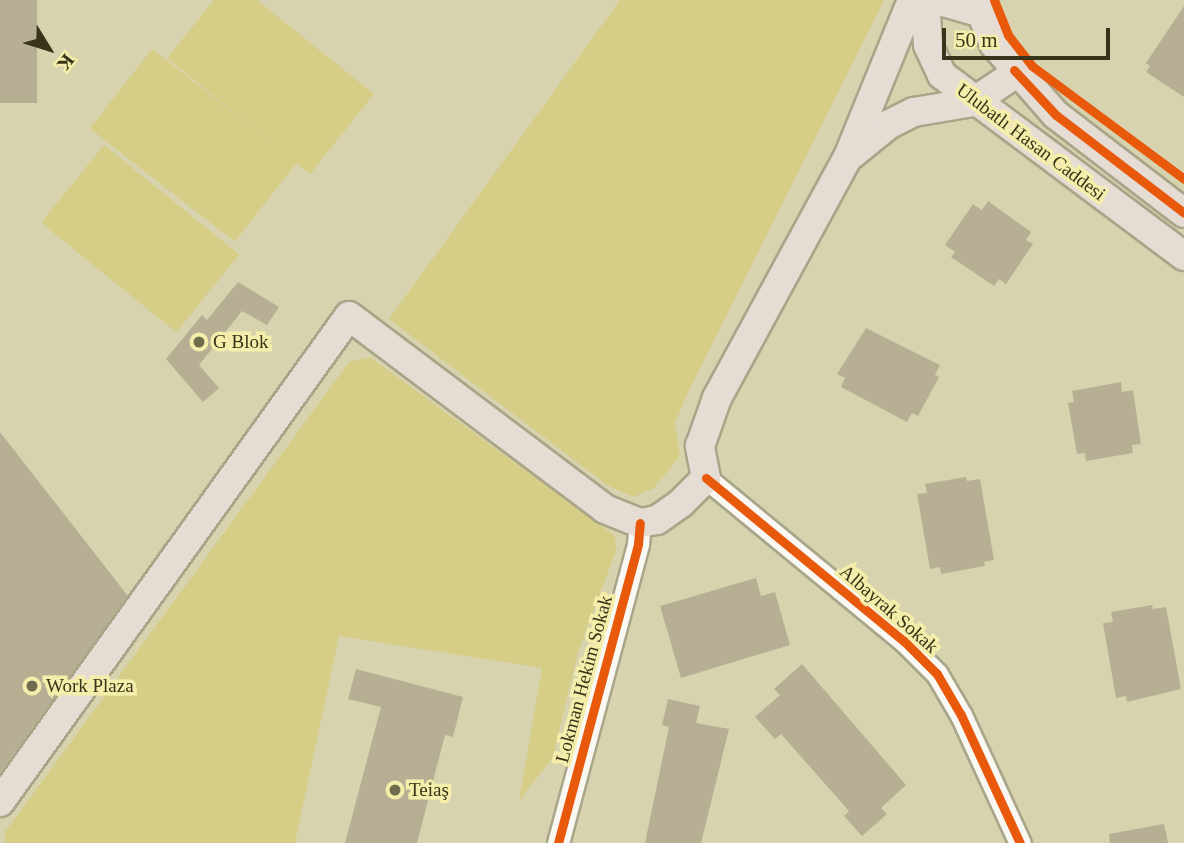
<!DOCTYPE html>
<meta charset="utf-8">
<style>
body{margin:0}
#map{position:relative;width:1184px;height:843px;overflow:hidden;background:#d7d3af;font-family:"Times New Roman",serif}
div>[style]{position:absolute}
.green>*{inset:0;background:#d6ce87;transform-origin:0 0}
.building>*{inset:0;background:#b7af94;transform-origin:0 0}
.roads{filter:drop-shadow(2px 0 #a9a588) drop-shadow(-2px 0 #a9a588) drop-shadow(0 2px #a9a588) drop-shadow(0 -2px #a9a588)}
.minor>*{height:21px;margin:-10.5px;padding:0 10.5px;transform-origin:10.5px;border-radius:10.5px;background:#f9f8f3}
.major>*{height:28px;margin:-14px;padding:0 14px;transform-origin:14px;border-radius:14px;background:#e5dcd4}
.cycleway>*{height:9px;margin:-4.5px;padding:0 4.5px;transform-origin:4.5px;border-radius:4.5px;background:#e8590c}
.dots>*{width:19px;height:19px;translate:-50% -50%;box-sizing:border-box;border:4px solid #f5eeab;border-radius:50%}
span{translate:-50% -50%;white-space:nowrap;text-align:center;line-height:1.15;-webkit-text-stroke:7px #f5eeab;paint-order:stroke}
.street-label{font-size:19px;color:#373419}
.poi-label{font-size:19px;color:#373419}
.left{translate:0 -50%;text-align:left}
.north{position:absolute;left:14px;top:14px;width:70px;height:70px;-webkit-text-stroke:5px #f5eeab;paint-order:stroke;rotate:128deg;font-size:19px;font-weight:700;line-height:28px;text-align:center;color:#373419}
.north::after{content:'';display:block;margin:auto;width:24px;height:32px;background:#373419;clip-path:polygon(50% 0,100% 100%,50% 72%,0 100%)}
.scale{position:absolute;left:942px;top:28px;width:168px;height:32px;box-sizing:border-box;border:4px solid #373419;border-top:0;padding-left:9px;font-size:21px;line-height:24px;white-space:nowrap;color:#373419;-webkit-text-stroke:5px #f5eeab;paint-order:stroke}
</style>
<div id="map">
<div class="green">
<div style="clip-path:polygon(214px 0,257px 0,374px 94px,310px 174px,167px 58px)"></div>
<div style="clip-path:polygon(620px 0,884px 0,684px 401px,675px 424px,680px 456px,653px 489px,633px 497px,607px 485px,389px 319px)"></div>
<div style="left:152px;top:49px;width:184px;height:101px;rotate:38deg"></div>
<div style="left:104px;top:145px;width:174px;height:100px;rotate:39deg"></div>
<div style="clip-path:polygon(370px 357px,615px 536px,616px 551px,578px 652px,553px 757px,519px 801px,542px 668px,339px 636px,295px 843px,5px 843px,5px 832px,349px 362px)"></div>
</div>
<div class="building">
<div style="left:0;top:0;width:37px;height:103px"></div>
<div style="clip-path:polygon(1184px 6px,1184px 97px,1146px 72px,1150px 66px,1146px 63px)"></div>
<div style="clip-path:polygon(988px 201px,1031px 232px,1026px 240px,1033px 244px,1006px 284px,999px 279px,994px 286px,951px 257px,955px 252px,945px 245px,973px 204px,982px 210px)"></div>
<div style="clip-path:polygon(238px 282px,279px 307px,267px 325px,242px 311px,199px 365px,219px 388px,203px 402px,166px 359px,202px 315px,207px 320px)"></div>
<div style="clip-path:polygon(866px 328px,940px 365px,935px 375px,939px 377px,918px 416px,912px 413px,907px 422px,841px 387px,845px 378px,837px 374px)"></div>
<div style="clip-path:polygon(1121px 382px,1122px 392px,1133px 390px,1141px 444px,1132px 445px,1133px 453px,1086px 461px,1085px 453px,1077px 454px,1068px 403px,1074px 402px,1072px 391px)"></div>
<div style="clip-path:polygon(0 432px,128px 596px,0 773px)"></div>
<div style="clip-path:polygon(966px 477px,967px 481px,980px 479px,994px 560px,984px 562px,985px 566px,941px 574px,940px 567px,930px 569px,917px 494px,927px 493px,925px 484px)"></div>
<div style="clip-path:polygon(756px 578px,761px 596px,775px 592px,790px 645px,681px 678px,660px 606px)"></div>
<div style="clip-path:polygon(1152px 605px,1153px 609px,1166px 607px,1181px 689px,1127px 702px,1126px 696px,1116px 698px,1103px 623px,1113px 622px,1111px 612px)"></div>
<div style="clip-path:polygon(802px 664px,906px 785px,881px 808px,887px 814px,862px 836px,844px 816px,849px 811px,781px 734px,775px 739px,755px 717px,780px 695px,774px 689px)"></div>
<div style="clip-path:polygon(356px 669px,463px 697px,453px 737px,445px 735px,417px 843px,345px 843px,381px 707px,348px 699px)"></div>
<div style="clip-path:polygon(668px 699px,700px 706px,696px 723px,729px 729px,701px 843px,645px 843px,669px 727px,662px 725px)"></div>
<div style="clip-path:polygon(1164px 824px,1168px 843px,1110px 843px,1109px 834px)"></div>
</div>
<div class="roads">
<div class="minor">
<div style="left:706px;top:478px;width:256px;rotate:39.5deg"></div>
<div style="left:904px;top:641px;width:47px;rotate:45deg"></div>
<div style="left:937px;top:674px;width:48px;rotate:59.7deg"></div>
<div style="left:961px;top:715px;width:141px;rotate:65.3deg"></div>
<div style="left:558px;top:843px;width:310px;rotate:-75deg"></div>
<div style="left:638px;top:544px;width:21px;rotate:-85deg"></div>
</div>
<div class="major">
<div style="left:925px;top:0;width:45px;rotate:86.2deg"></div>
<div style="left:928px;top:45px;width:33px;rotate:65deg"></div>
<div style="left:942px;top:75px;width:302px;rotate:36.8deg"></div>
<div style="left:976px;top:0;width:48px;rotate:67.8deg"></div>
<div style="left:994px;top:44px;width:94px;rotate:48.9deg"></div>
<div style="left:1056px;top:115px;width:161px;rotate:37.4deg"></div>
<div style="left:916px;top:21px;width:17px;rotate:-54deg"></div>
<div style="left:926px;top:7px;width:15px;rotate:-23deg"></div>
<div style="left:940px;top:1px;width:41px;rotate:15.8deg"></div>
<div style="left:851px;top:155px;width:48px;rotate:-39deg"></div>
<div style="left:888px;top:125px;width:29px;rotate:-27deg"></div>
<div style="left:914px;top:112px;width:60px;rotate:-9.6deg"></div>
<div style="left:973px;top:102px;width:43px;rotate:-33.7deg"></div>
<div style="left:1009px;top:78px;width:9px;rotate:-58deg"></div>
<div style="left:0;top:802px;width:598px;rotate:-54.32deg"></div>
<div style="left:349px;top:316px;width:321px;rotate:37deg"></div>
<div style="left:605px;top:509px;width:38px;rotate:22deg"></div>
<div style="left:640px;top:523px;width:17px;rotate:-10deg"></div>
<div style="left:657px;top:520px;width:29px;rotate:-35deg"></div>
<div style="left:681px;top:503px;width:35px;rotate:-45deg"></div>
<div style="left:706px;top:478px;width:33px;rotate:-101deg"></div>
<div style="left:700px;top:446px;width:51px;rotate:-70.5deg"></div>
<div style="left:717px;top:398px;width:274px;rotate:-61.5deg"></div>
<div style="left:848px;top:157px;width:170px;rotate:-67.8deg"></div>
</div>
</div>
<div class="cycleway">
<div style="left:994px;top:0;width:38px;rotate:68deg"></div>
<div style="left:1008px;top:35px;width:39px;rotate:52deg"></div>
<div style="left:1032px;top:66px;width:189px;rotate:36.6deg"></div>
<div style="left:1014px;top:70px;width:62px;rotate:47deg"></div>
<div style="left:1056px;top:115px;width:161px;rotate:37.4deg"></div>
<div style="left:706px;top:478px;width:256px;rotate:39.5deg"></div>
<div style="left:904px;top:641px;width:47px;rotate:45deg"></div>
<div style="left:937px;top:674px;width:48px;rotate:59.7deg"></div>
<div style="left:961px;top:715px;width:141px;rotate:65.3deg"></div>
<div style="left:558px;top:843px;width:310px;rotate:-75deg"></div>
<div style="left:638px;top:544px;width:21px;rotate:-85deg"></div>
</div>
<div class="dots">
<div style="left:199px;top:342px;background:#6f6c4e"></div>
<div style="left:32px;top:686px;background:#6f6c4e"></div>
<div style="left:395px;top:790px;background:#6f6c4e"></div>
</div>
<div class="street-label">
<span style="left:1031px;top:142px;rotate:37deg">Ulubatlı Hasan Caddesi</span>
<span style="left:889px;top:609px;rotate:41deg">Albayrak Sokak</span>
<span style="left:584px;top:679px;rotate:-75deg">Lokman Hekim Sokak</span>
</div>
<div class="poi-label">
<span class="left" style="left:213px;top:342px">G Blok</span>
<span class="left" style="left:46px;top:686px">Work Plaza</span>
<span class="left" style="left:409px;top:790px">Teiaş</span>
</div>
<div class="north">K</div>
<div class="scale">50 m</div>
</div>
